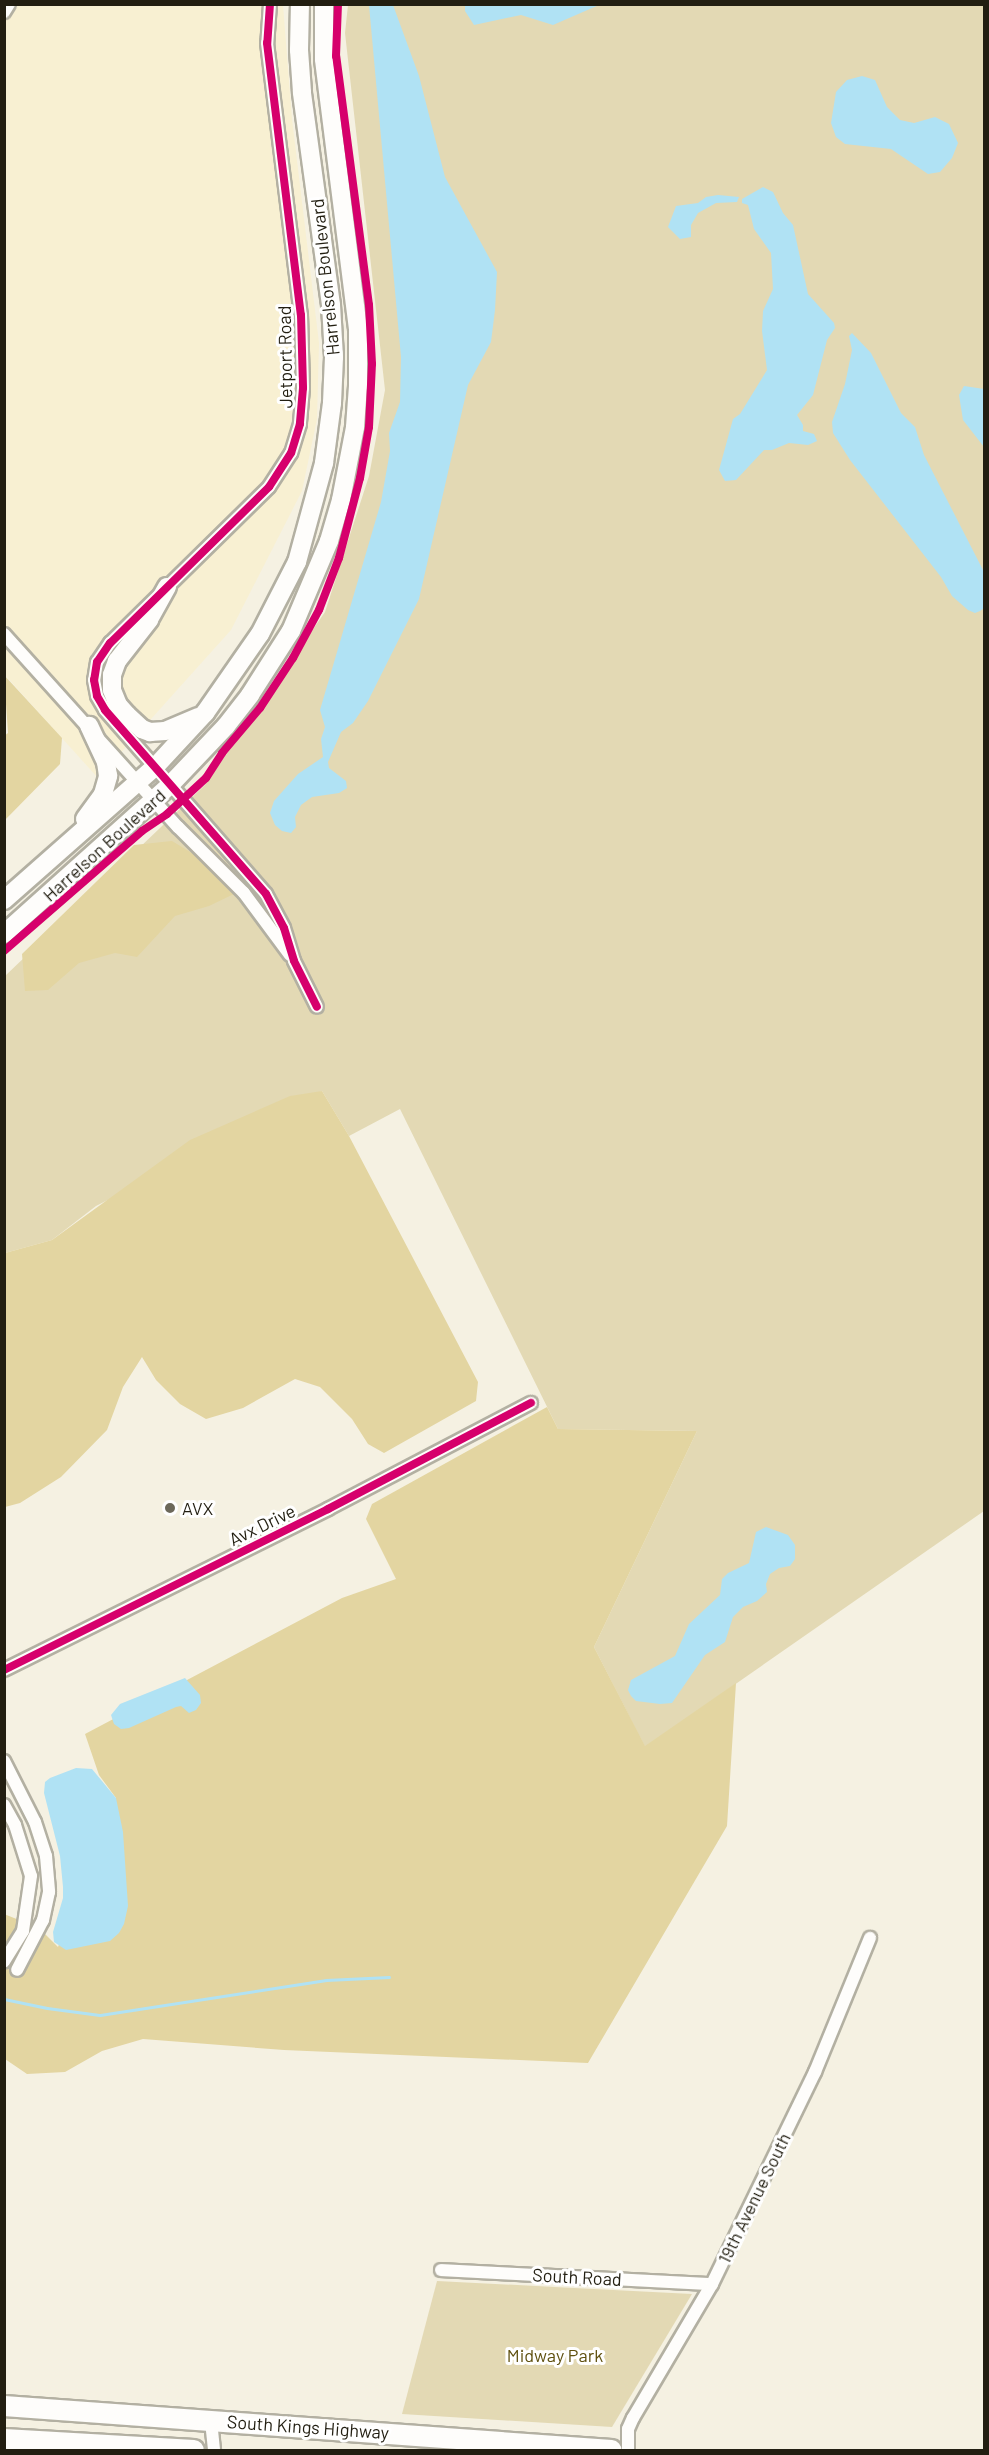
<!DOCTYPE html>
<style>
body{margin:0}
#map{position:relative;width:989px;height:2455px;overflow:hidden;background:#f5f1e2;font-family:Barlow,sans-serif}
div>[style]{position:absolute}
.built>*{inset:0;background:#f8f0d2}
.green>*{inset:0;background:#e3d9b4}
.forest>*{inset:0;background:#e3d5a1}
.water>*{inset:0;background:#b0e2f4}
.stream>*{height:3px;margin:-1.5px;padding:0 1.5px;transform-origin:1.5px;border-radius:1.5px;background:#b0e2f4}
.roads{filter:drop-shadow(2px 0 #b3b0a2) drop-shadow(-2px 0 #b3b0a2) drop-shadow(0 2px #b3b0a2) drop-shadow(0 -2px #b3b0a2)}
.street>*{height:12px;margin:-6px;padding:0 6px;transform-origin:6px;border-radius:6px;background:#fefdfb}
.secondary>*{height:18px;margin:-9px;padding:0 9px;transform-origin:9px;border-radius:9px;background:#fefdfb}
.primary>*{height:20px;margin:-10px;padding:0 10px;transform-origin:10px;border-radius:10px;background:#fefdfb}
.cycleway>*{height:8px;margin:-4px;padding:0 4px;transform-origin:4px;border-radius:4px;background:#d6006c}
.dots>*{width:16px;height:16px;translate:-50% -50%;box-sizing:border-box;border:3px solid #fff;border-radius:50%}
span{translate:-50% -50%;white-space:nowrap;text-align:center;line-height:1.15;-webkit-text-stroke:6px #fff;paint-order:stroke}
.street-label{font-size:18px;color:#221e11}
.poi-label{font-size:18px;color:#221e11}
.left{translate:0 -50%;text-align:left}
.park-label{font-size:18px;color:#5f500f}
.frame{position:absolute;inset:0;border:6px solid #221e11;pointer-events:none}
</style>
<div id="map">
<div class="built">
<div style="clip-path:polygon(5px 5px,283px 5px,292px 119px,319px 343px,317px 419px,302px 491px,231px 630px,98px 778px,5px 675px)"></div>
</div>
<div class="green">
<div style="clip-path:polygon(348px 5px,984px 5px,984px 1511px,645px 1747px,594px 1647px,697px 1431px,558px 1429px,400px 1109px,349px 1136px,322px 1091px,96px 1206px,52px 1240px,5px 1253px,5px 976px,205px 785px,325px 612px,369px 476px,385px 390px,345px 33px)"></div>
<div style="clip-path:polygon(437px 2281px,692px 2294px,612px 2427px,402px 2414px)"></div>
</div>
<div class="forest">
<div style="clip-path:polygon(4px 675px,62px 738px,60px 764px,5px 820px,4px 736px,8px 733px)"></div>
<div style="clip-path:polygon(172px 841px,200px 858px,236px 893px,209px 906px,175px 916px,137px 957px,115px 953px,79px 963px,48px 990px,25px 991px,22px 954px,134px 845px)"></div>
<div style="clip-path:polygon(322px 1091px,349px 1136px,478px 1382px,476px 1401px,384px 1453px,368px 1444px,352px 1419px,320px 1387px,295px 1379px,243px 1408px,206px 1419px,180px 1404px,156px 1380px,142px 1357px,123px 1387px,107px 1430px,61px 1477px,20px 1503px,5px 1507px,5px 1253px,52px 1240px,190px 1140px,290px 1096px)"></div>
<div style="clip-path:polygon(547px 1407px,558px 1429px,697px 1431px,594px 1647px,645px 1746px,736px 1683px,727px 1826px,588px 2063px,284px 2050px,143px 2039px,102px 2051px,65px 2072px,27px 2074px,5px 2059px,4px 1914px,39px 1928px,58px 1947px,116px 1798px,99px 1775px,85px 1734px,342px 1598px,396px 1579px,366px 1519px,372px 1504px)"></div>
</div>
<div class="water">
<div style="clip-path:polygon(369px 5px,393px 5px,419px 76px,445px 177px,497px 272px,495px 310px,491px 342px,468px 385px,419px 599px,368px 701px,353px 723px,341px 732px,328px 762px,329px 768px,346px 781px,347px 788px,339px 793px,312px 797px,301px 805px,295px 817px,296px 827px,291px 833px,282px 831px,275px 825px,270px 813px,274px 801px,298px 774px,323px 757px,321px 739px,325px 727px,320px 710px,381px 502px,390px 451px,389px 433px,400px 402px,401px 357px)"></div>
<div style="clip-path:polygon(465px 5px,465px 4px,599px 5px,553px 25px,521px 15px,474px 25px,465px 11px)"></div>
<div style="clip-path:polygon(862px 76px,875px 80px,887px 107px,900px 120px,914px 123px,935px 117px,949px 124px,958px 143px,952px 158px,940px 172px,928px 174px,891px 149px,845px 144px,836px 137px,831px 123px,836px 92px,847px 80px)"></div>
<div style="clip-path:polygon(763px 187px,773px 192px,783px 213px,793px 225px,808px 294px,834px 323px,835px 328px,827px 340px,813px 395px,797px 415px,803px 425px,803px 431px,814px 434px,817px 441px,808px 445px,789px 443px,772px 450px,764px 450px,736px 480px,725px 481px,719px 470px,733px 419px,740px 414px,767px 370px,762px 331px,763px 311px,773px 289px,771px 253px,754px 229px,748px 205px,742px 203px,742px 199px)"></div>
<div style="clip-path:polygon(718px 195px,739px 197px,737px 202px,716px 203px,698px 213px,691px 225px,691px 237px,680px 239px,668px 227px,676px 206px,698px 203px,706px 197px)"></div>
<div style="clip-path:polygon(852px 333px,871px 353px,901px 413px,915px 427px,924px 455px,983px 570px,984px 608px,980px 611px,975px 613px,968px 610px,952px 596px,941px 577px,850px 460px,833px 433px,832px 422px,845px 384px,852px 350px,849px 336px)"></div>
<div style="clip-path:polygon(964px 386px,984px 389px,984px 447px,963px 420px,959px 395px)"></div>
<div style="clip-path:polygon(766px 1527px,788px 1535px,795px 1545px,795px 1559px,790px 1566px,779px 1568px,770px 1574px,766px 1584px,767px 1592px,757px 1601px,743px 1607px,733px 1617px,725px 1642px,705px 1655px,672px 1703px,660px 1704px,636px 1701px,631px 1696px,628px 1690px,631px 1680px,675px 1656px,689px 1624px,720px 1595px,722px 1579px,728px 1573px,749px 1563px,756px 1532px)"></div>
<div style="clip-path:polygon(185px 1678px,200px 1695px,201px 1703px,196px 1710px,189px 1713px,181px 1706px,176px 1707px,129px 1728px,121px 1729px,114px 1724px,111px 1715px,120px 1704px)"></div>
<div style="clip-path:polygon(76px 1768px,92px 1769px,116px 1798px,123px 1832px,128px 1906px,124px 1924px,119px 1933px,110px 1941px,66px 1950px,54px 1942px,53px 1932px,63px 1898px,63px 1887px,60px 1856px,44px 1793px,45px 1782px,50px 1778px)"></div>
</div>
<div class="stream">
<div style="left:4px;top:1999px;width:44px;rotate:11.8deg"></div>
<div style="left:47px;top:2008px;width:53px;rotate:7.5deg"></div>
<div style="left:100px;top:2015px;width:229px;rotate:-8.8deg"></div>
<div style="left:326px;top:1980px;width:63px;rotate:-2.7deg"></div>
</div>
<div class="roads">
<div class="street">
<div style="left:270px;top:4px;width:39px;rotate:94deg"></div>
<div style="left:267px;top:43px;width:274px;rotate:82.9deg"></div>
<div style="left:301px;top:315px;width:73px;rotate:88.4deg"></div>
<div style="left:303px;top:388px;width:36px;rotate:95deg"></div>
<div style="left:300px;top:424px;width:30px;rotate:107deg"></div>
<div style="left:291px;top:453px;width:40px;rotate:122.9deg"></div>
<div style="left:269px;top:487px;width:223px;rotate:135.5deg"></div>
<div style="left:110px;top:643px;width:23px;rotate:124deg"></div>
<div style="left:97px;top:662px;width:18px;rotate:99deg"></div>
<div style="left:94px;top:680px;width:16px;rotate:79deg"></div>
<div style="left:97px;top:696px;width:16px;rotate:60deg"></div>
<div style="left:105px;top:710px;width:244px;rotate:48.8deg"></div>
<div style="left:266px;top:894px;width:38px;rotate:62deg"></div>
<div style="left:284px;top:928px;width:34px;rotate:73deg"></div>
<div style="left:294px;top:961px;width:51px;rotate:63.4deg"></div>
<div style="left:4px;top:12px;width:9px;rotate:-58deg"></div>
<div style="left:4px;top:634px;width:260px;rotate:48deg"></div>
<div style="left:178px;top:827px;width:93px;rotate:45deg"></div>
<div style="left:244px;top:893px;width:77px;rotate:53.4deg"></div>
<div style="left:4px;top:1670px;width:362px;rotate:-26.4deg"></div>
<div style="left:328px;top:1509px;width:229px;rotate:-27.6deg"></div>
<div style="left:4px;top:1761px;width:68px;rotate:63.1deg"></div>
<div style="left:35px;top:1822px;width:36px;rotate:72deg"></div>
<div style="left:46px;top:1856px;width:36px;rotate:85deg"></div>
<div style="left:49px;top:1892px;width:29px;rotate:102deg"></div>
<div style="left:43px;top:1920px;width:56px;rotate:117.5deg"></div>
<div style="left:4px;top:1805px;width:23px;rotate:61deg"></div>
<div style="left:15px;top:1825px;width:53px;rotate:72.6deg"></div>
<div style="left:31px;top:1876px;width:56px;rotate:98.3deg"></div>
<div style="left:23px;top:1931px;width:36px;rotate:122deg"></div>
<div style="left:441px;top:2270px;width:271px;rotate:3deg"></div>
<div style="left:211px;top:2421px;width:29px;rotate:84deg"></div>
<div style="left:628px;top:2450px;width:21px;rotate:-90deg"></div>
<div style="left:628px;top:2429px;width:12px;rotate:-66deg"></div>
<div style="left:633px;top:2418px;width:156px;rotate:-59.5deg"></div>
<div style="left:712px;top:2284px;width:236px;rotate:-64.1deg"></div>
<div style="left:815px;top:2072px;width:145px;rotate:-67.7deg"></div>
</div>
<div class="secondary">
<div style="left:167px;top:587px;width:38px;rotate:119deg"></div>
<div style="left:149px;top:620px;width:52px;rotate:128deg"></div>
<div style="left:117px;top:661px;width:15px;rotate:110deg"></div>
<div style="left:112px;top:675px;width:15px;rotate:90deg"></div>
<div style="left:112px;top:690px;width:16px;rotate:68deg"></div>
<div style="left:118px;top:705px;width:13px;rotate:48deg"></div>
<div style="left:127px;top:715px;width:21px;rotate:43deg"></div>
<div style="left:142px;top:729px;width:9px;rotate:21deg"></div>
<div style="left:150px;top:732px;width:15px;rotate:-4deg"></div>
<div style="left:165px;top:731px;width:36px;rotate:-23deg"></div>
<div style="left:85px;top:819px;width:31px;rotate:-54deg"></div>
<div style="left:103px;top:794px;width:19px;rotate:-74deg"></div>
<div style="left:108px;top:776px;width:14px;rotate:-98deg"></div>
<div style="left:106px;top:762px;width:40px;rotate:-115deg"></div>
<div style="left:4px;top:900px;width:201px;rotate:-41.4deg"></div>
<div style="left:155px;top:767px;width:74px;rotate:-47.2deg"></div>
<div style="left:205px;top:713px;width:96px;rotate:-55.2deg"></div>
<div style="left:260px;top:634px;width:81px;rotate:-62.8deg"></div>
<div style="left:297px;top:562px;width:103px;rotate:-74.7deg"></div>
<div style="left:324px;top:463px;width:61px;rotate:-82.4deg"></div>
<div style="left:332px;top:403px;width:46px;rotate:-87.5deg"></div>
<div style="left:334px;top:357px;width:52px;rotate:-93.3deg"></div>
<div style="left:331px;top:305px;width:215px;rotate:-97.8deg"></div>
<div style="left:302px;top:92px;width:42px;rotate:-94.1deg"></div>
<div style="left:299px;top:50px;width:46px;rotate:-88.8deg"></div>
<div style="left:4px;top:934px;width:224px;rotate:-41.9deg"></div>
<div style="left:171px;top:784px;width:80px;rotate:-46.5deg"></div>
<div style="left:226px;top:726px;width:39px;rotate:-52deg"></div>
<div style="left:250px;top:695px;width:76px;rotate:-57.4deg"></div>
<div style="left:291px;top:631px;width:98px;rotate:-67.1deg"></div>
<div style="left:329px;top:541px;width:43px;rotate:-73.7deg"></div>
<div style="left:341px;top:500px;width:74px;rotate:-79.1deg"></div>
<div style="left:355px;top:427px;width:41px;rotate:-85.8deg"></div>
<div style="left:358px;top:386px;width:57px;rotate:-90deg"></div>
<div style="left:358px;top:329px;width:272px;rotate:-97.2deg"></div>
<div style="left:324px;top:59px;width:55px;rotate:-90deg"></div>
</div>
<div class="primary">
<div style="left:4px;top:2406px;width:609px;rotate:4.15deg"></div>
<div style="left:4px;top:2439px;width:190px;rotate:3.3deg"></div>
</div>
</div>
<div class="cycleway">
<div style="left:270px;top:4px;width:39px;rotate:94deg"></div>
<div style="left:267px;top:43px;width:274px;rotate:82.9deg"></div>
<div style="left:301px;top:315px;width:73px;rotate:88.4deg"></div>
<div style="left:303px;top:388px;width:36px;rotate:95deg"></div>
<div style="left:300px;top:424px;width:30px;rotate:107deg"></div>
<div style="left:291px;top:453px;width:40px;rotate:122.9deg"></div>
<div style="left:269px;top:487px;width:223px;rotate:135.5deg"></div>
<div style="left:110px;top:643px;width:23px;rotate:124deg"></div>
<div style="left:97px;top:662px;width:18px;rotate:99deg"></div>
<div style="left:94px;top:680px;width:16px;rotate:79deg"></div>
<div style="left:97px;top:696px;width:16px;rotate:60deg"></div>
<div style="left:105px;top:710px;width:244px;rotate:48.8deg"></div>
<div style="left:266px;top:894px;width:38px;rotate:62deg"></div>
<div style="left:284px;top:928px;width:34px;rotate:73deg"></div>
<div style="left:294px;top:961px;width:51px;rotate:63.4deg"></div>
<div style="left:4px;top:951px;width:183px;rotate:-41deg"></div>
<div style="left:142px;top:831px;width:30px;rotate:-34deg"></div>
<div style="left:167px;top:814px;width:53px;rotate:-42.7deg"></div>
<div style="left:206px;top:778px;width:30px;rotate:-57deg"></div>
<div style="left:222px;top:753px;width:59px;rotate:-49.8deg"></div>
<div style="left:260px;top:708px;width:60px;rotate:-56.6deg"></div>
<div style="left:293px;top:658px;width:55px;rotate:-61.6deg"></div>
<div style="left:319px;top:610px;width:56px;rotate:-69deg"></div>
<div style="left:339px;top:558px;width:83px;rotate:-75.3deg"></div>
<div style="left:360px;top:478px;width:52px;rotate:-80deg"></div>
<div style="left:369px;top:427px;width:63px;rotate:-87.3deg"></div>
<div style="left:372px;top:364px;width:59px;rotate:-92.9deg"></div>
<div style="left:369px;top:305px;width:251px;rotate:-97.5deg"></div>
<div style="left:336px;top:56px;width:52px;rotate:-87.8deg"></div>
<div style="left:4px;top:1670px;width:362px;rotate:-26.4deg"></div>
<div style="left:328px;top:1509px;width:229px;rotate:-27.6deg"></div>
</div>
<div class="dots">
<div style="left:170px;top:1508px;background:#6c685a"></div>
</div>
<div class="street-label">
<span style="left:325px;top:277px;rotate:-96deg">Harrelson Boulevard</span>
<span style="left:285px;top:357px;rotate:-91deg">Jetport Road</span>
<span style="left:104px;top:845px;rotate:-42deg">Harrelson Boulevard</span>
<span style="left:262px;top:1525px;rotate:-26deg">Avx Drive</span>
<span style="left:754px;top:2198px;rotate:-64deg">19th Avenue South</span>
<span style="left:577px;top:2277px;rotate:3deg">South Road</span>
<span style="left:308px;top:2427px;rotate:4deg">South Kings Highway</span>
</div>
<div class="poi-label">
<span class="left" style="left:182px;top:1508px">AVX</span>
</div>
<div class="park-label">
<span style="left:555px;top:2355px">Midway Park</span>
</div>
<div class="frame"></div>
</div>
